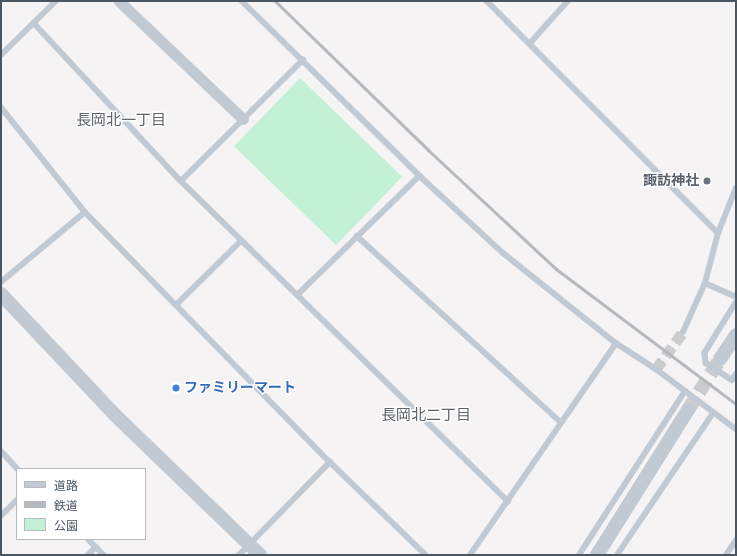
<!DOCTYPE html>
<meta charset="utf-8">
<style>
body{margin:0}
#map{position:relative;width:737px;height:556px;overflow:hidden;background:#f5f3f3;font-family:"Alegreya Sans","Noto Sans JP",sans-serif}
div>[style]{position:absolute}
.green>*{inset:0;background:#c3f1d5;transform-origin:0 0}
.minor-tunnel>*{height:11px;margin-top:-5.5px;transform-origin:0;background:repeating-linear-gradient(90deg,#caccce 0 11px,transparent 0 16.5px)}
.tertiary-tunnel>*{height:14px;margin-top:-7px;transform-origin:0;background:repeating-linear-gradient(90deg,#caccce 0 14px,transparent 0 21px)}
.service>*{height:5.5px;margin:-2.75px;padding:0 2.75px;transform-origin:2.75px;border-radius:2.75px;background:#c1cad2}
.minor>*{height:11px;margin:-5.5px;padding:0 5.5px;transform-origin:5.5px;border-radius:5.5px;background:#c1cad2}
.tertiary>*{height:14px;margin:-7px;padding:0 7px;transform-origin:7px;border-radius:7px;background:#c1cad2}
.rail>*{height:3px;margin:-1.5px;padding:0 1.5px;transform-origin:1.5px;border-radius:1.5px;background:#b5b8bd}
.dots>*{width:11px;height:11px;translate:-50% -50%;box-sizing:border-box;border:2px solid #fff;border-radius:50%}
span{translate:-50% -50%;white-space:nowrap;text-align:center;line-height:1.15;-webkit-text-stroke:3px #fff;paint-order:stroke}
.worship-label{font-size:14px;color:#5b616d;font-weight:700}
.right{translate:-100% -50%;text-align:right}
.shop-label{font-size:14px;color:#366cbe;font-weight:700}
.left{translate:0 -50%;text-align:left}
.neighbourhood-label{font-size:15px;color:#5f6368}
.frame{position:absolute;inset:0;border:2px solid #4a5661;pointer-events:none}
.legend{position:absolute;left:16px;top:468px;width:130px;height:72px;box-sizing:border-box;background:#fff;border:1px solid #b7bbc0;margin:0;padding:5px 7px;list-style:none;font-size:12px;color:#4a5661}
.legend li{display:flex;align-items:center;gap:8px;height:20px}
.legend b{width:20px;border:1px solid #b7bbc0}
</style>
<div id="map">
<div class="green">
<div style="left:300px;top:78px;width:142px;height:95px;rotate:44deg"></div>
</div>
<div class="minor-tunnel">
<div style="left:656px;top:369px;width:46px;rotate:-53.9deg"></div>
</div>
<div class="tertiary-tunnel">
<div style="left:688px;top:410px;width:60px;rotate:-57.9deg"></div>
</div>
<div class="service">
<div style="left:242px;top:1px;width:250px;rotate:44.5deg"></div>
<div style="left:420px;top:176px;width:169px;rotate:135.7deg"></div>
<div style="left:487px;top:1px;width:327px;rotate:45.1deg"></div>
<div style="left:34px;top:23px;width:216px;rotate:47.1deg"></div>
<div style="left:181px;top:181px;width:458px;rotate:44.4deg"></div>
<div style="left:530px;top:43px;width:57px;rotate:-47.9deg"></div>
<div style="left:1px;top:55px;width:77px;rotate:-44.5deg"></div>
<div style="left:1px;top:107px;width:134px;rotate:51.3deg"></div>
<div style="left:85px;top:212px;width:350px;rotate:45.6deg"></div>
<div style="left:330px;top:462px;width:134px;rotate:44.1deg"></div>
<div style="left:420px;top:176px;width:112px;rotate:42.8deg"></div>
<div style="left:502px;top:252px;width:146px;rotate:38.6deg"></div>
<div style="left:181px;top:181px;width:172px;rotate:-44.8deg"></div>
<div style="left:357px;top:236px;width:276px;rotate:42.4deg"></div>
<div style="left:1px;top:282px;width:109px;rotate:-39.8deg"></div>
<div style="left:705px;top:283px;width:34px;rotate:24deg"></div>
<div style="left:736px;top:303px;width:59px;rotate:121.8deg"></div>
<div style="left:705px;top:353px;width:10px;rotate:84deg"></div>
<div style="left:706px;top:363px;width:31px;rotate:33deg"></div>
<div style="left:732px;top:380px;width:7px;rotate:-56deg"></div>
<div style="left:176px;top:305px;width:91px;rotate:-44.6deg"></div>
<div style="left:683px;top:332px;width:54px;rotate:-65.8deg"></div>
<div style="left:705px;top:283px;width:52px;rotate:-75.4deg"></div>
<div style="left:718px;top:233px;width:48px;rotate:-68.2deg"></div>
<div style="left:1px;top:451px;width:25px;rotate:47deg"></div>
<div style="left:1px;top:516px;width:23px;rotate:-45deg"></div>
<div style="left:88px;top:539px;width:23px;rotate:45deg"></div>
<div style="left:88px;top:555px;width:11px;rotate:-45deg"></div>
<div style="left:239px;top:555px;width:130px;rotate:-45.6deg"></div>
<div style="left:470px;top:555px;width:257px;rotate:-55.4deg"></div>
<div style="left:616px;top:343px;width:48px;rotate:33deg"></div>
<div style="left:656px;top:369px;width:100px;rotate:36.9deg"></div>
<div style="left:579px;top:555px;width:195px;rotate:-57.1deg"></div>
<div style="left:617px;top:555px;width:171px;rotate:-55.9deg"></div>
<div style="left:726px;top:555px;width:18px;rotate:-56deg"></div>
</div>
<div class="minor">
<div style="left:119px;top:1px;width:171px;rotate:43.6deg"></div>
</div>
<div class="tertiary">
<div style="left:1px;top:294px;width:166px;rotate:46.7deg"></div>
<div style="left:115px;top:415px;width:202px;rotate:44deg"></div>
<div style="left:720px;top:359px;width:29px;rotate:-56deg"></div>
<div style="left:597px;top:555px;width:171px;rotate:-57.9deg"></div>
</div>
<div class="rail">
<div style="left:275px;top:1px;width:214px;rotate:44.2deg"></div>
<div style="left:428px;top:150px;width:175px;rotate:42.9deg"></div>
<div style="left:556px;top:269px;width:225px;rotate:36.9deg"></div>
</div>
<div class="dots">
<div style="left:707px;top:181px;background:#6b7280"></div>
<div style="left:176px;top:388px;background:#3f7fe0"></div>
</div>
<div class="worship-label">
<span class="right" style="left:699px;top:181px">諏訪神社</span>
</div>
<div class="shop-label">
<span class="left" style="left:184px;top:388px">ファミリーマート</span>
</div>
<div class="neighbourhood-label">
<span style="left:121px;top:121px">長岡北一丁目</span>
<span style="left:426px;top:416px">長岡北二丁目</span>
</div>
<div class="frame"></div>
<ul class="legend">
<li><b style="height:5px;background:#c1cad2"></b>道路</li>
<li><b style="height:5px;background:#b5b8bd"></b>鉄道</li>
<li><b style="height:11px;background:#c3f1d5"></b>公園</li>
</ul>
</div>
